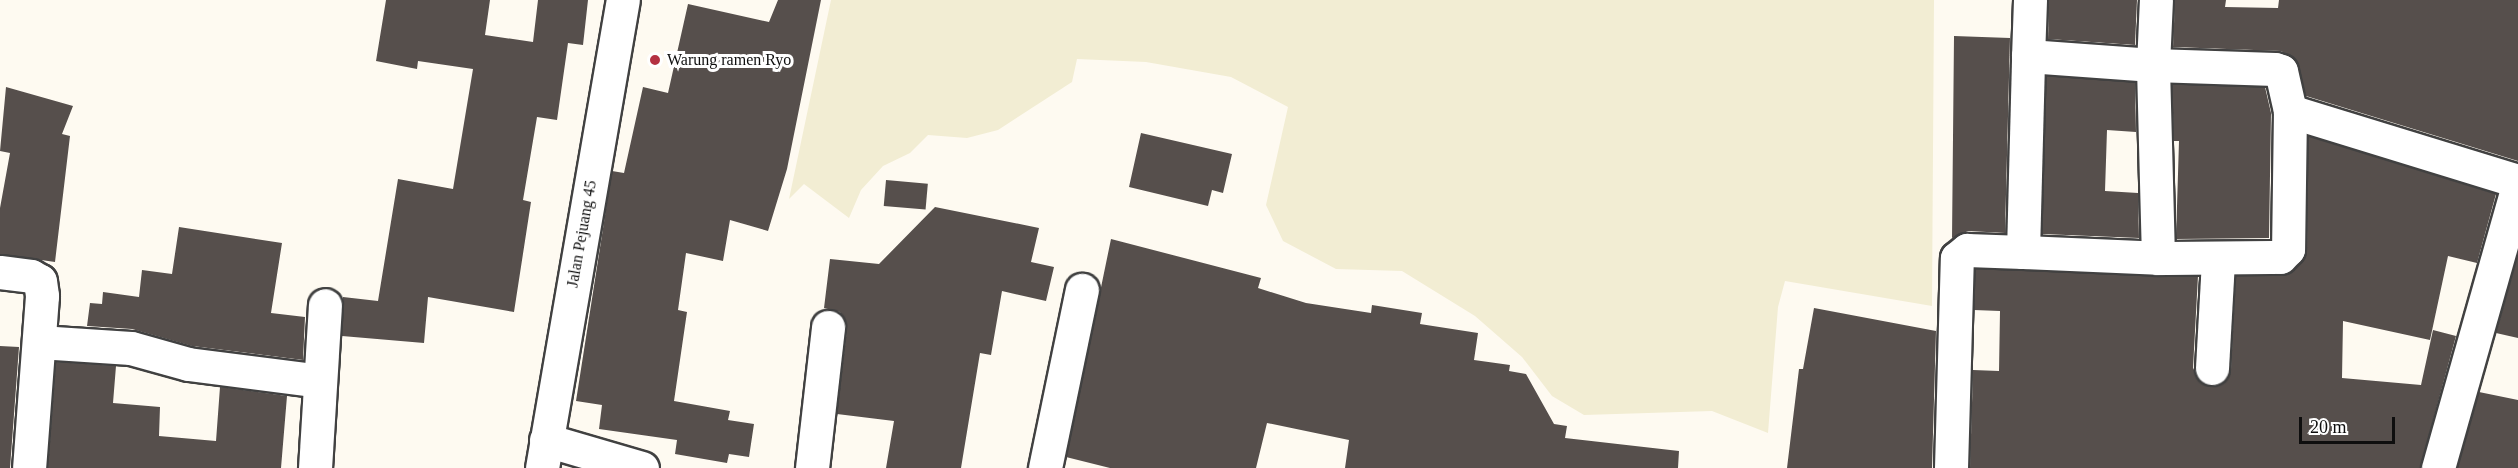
<!DOCTYPE html>
<style>
body{margin:0}
#map{position:relative;width:2518px;height:468px;overflow:hidden;background:#fefaf1;font-family:Georgia,serif}
div>[style]{position:absolute}
.farmland>*{inset:0;background:#f2edd3}
.building>*{inset:0;background:#564f4c;transform-origin:0 0}
.roads{filter:drop-shadow(2px 0 #414141) drop-shadow(-2px 0 #414141) drop-shadow(0 2px #414141) drop-shadow(0 -2px #414141)}
.minor>*{height:33px;margin:-16.5px;padding:0 16.5px;transform-origin:16.5px;border-radius:16.5px;background:#fff}
.dots>*{width:16px;height:16px;translate:-50% -50%;box-sizing:border-box;border:3px solid #fff;border-radius:50%}
span{translate:-50% -50%;white-space:nowrap;text-align:center;line-height:1.15;-webkit-text-stroke:6px #fff;paint-order:stroke}
.poi-label{font-size:16px;color:#0e0e0e}
.left{translate:0 -50%;text-align:left}
.street-label{font-size:16px;color:#0e0e0e}
.scale{position:absolute;left:2299px;top:417px;width:96px;height:27px;box-sizing:border-box;border:3px solid #0e0e0e;border-top:0;padding-left:8px;font-size:18px;line-height:21px;white-space:nowrap;color:#0e0e0e;-webkit-text-stroke:4px #fff;paint-order:stroke}
</style>
<div id="map">
<div class="farmland">
<div style="clip-path:polygon(831px 0,1934px 0,1932px 306px,1785px 281px,1778px 307px,1768px 433px,1712px 411px,1584px 415px,1552px 396px,1522px 357px,1475px 316px,1402px 271px,1336px 269px,1283px 241px,1266px 205px,1288px 107px,1231px 77px,1146px 62px,1077px 59px,1072px 82px,998px 130px,967px 138px,928px 135px,910px 153px,883px 166px,861px 190px,849px 218px,804px 184px,789px 199px)"></div>
</div>
<div class="building">
<div style="clip-path:polygon(386px 0,490px 0,485px 35px,533px 42px,538px 0,588px 0,583px 45px,568px 43px,557px 120px,537px 117px,523px 200px,531px 202px,514px 312px,428px 297px,424px 343px,342px 336px,343px 297px,378px 301px,398px 179px,453px 189px,473px 69px,418px 61px,417px 69px,376px 61px)"></div>
<div style="clip-path:polygon(778px 0,821px 0,787px 169px,768px 231px,730px 220px,723px 261px,686px 253px,678px 310px,687px 312px,674px 401px,730px 411px,728px 420px,754px 424px,749px 457px,729px 454px,727px 463px,675px 454px,677px 440px,599px 429px,602px 405px,576px 401px,612px 171px,624px 173px,643px 87px,668px 93px,688px 4px,769px 22px)"></div>
<div style="clip-path:polygon(2049px 0,2137px 0,2135px 45px,2048px 39px)"></div>
<div style="clip-path:polygon(2175px 0,2226px 0,2225px 7px,2278px 8px,2279px 0,2518px 0,2518px 161px,2306px 96px,2295px 59px,2281px 51px,2173px 47px)"></div>
<div style="clip-path:polygon(1954px 36px,2010px 38px,2005px 233px,1968px 231px,1952px 238px)"></div>
<div style="clip-path:polygon(2046px 76px,2135px 82px,2136px 132px,2107px 130px,2105px 191px,2138px 193px,2139px 238px,2042px 234px)"></div>
<div style="clip-path:polygon(2172px 84px,2265px 87px,2271px 113px,2269px 238px,2176px 239px,2179px 141px,2174px 141px)"></div>
<div style="clip-path:polygon(6px 87px,73px 106px,62px 134px,70px 136px,55px 262px,0 254px,0 208px,10px 153px,0 151px)"></div>
<div style="clip-path:polygon(1141px 133px,1232px 154px,1223px 193px,1212px 190px,1208px 206px,1129px 187px)"></div>
<div style="clip-path:polygon(2308px 136px,2496px 194px,2477px 263px,2448px 256px,2430px 340px,2343px 321px,2342px 378px,2421px 385px,2433px 330px,2456px 336px,2420px 468px,1970px 468px,1973px 370px,1999px 371px,2000px 311px,1974px 310px,1975px 269px,2198px 276px,2193px 368px,2201px 383px,2220px 385px,2231px 369px,2236px 276px,2281px 276px,2293px 270px,2307px 250px)"></div>
<div style="left:886px;top:180px;width:42px;height:26px;rotate:5deg"></div>
<div style="clip-path:polygon(935px 207px,1039px 228px,1031px 262px,1054px 267px,1046px 301px,1002px 291px,991px 355px,980px 353px,961px 468px,886px 468px,894px 421px,837px 414px,847px 329px,840px 312px,824px 308px,830px 259px,879px 264px)"></div>
<div style="clip-path:polygon(179px 227px,282px 243px,271px 313px,305px 317px,303px 360px,192px 346px,132px 329px,87px 326px,90px 303px,102px 304px,103px 292px,139px 297px,142px 270px,172px 274px)"></div>
<div style="clip-path:polygon(1111px 239px,1261px 278px,1258px 288px,1306px 303px,1371px 313px,1372px 305px,1422px 313px,1420px 324px,1478px 333px,1474px 360px,1510px 365px,1509px 371px,1526px 374px,1554px 424px,1567px 426px,1565px 438px,1679px 451px,1678px 468px,1345px 468px,1349px 440px,1267px 423px,1256px 468px,1110px 468px,1066px 457px)"></div>
<div style="clip-path:polygon(2518px 255px,2518px 338px,2496px 333px)"></div>
<div style="clip-path:polygon(1814px 308px,1936px 331px,1932px 468px,1787px 468px,1799px 369px,1803px 369px)"></div>
<div style="clip-path:polygon(0 346px,19px 347px,10px 468px,0 468px)"></div>
<div style="clip-path:polygon(56px 362px,116px 366px,113px 403px,160px 407px,159px 436px,216px 441px,220px 387px,287px 396px,281px 468px,48px 468px)"></div>
<div style="clip-path:polygon(2479px 392px,2518px 400px,2518px 468px,2457px 468px)"></div>
</div>
<div class="roads">
<div class="minor">
<div style="left:2030px;top:0;width:56px;rotate:92deg"></div>
<div style="left:2028px;top:56px;width:125px;rotate:4.1deg"></div>
<div style="left:2153px;top:65px;width:122px;rotate:1.9deg"></div>
<div style="left:2275px;top:69px;width:6px;rotate:18deg"></div>
<div style="left:2281px;top:71px;width:41px;rotate:77.3deg"></div>
<div style="left:2290px;top:111px;width:138px;rotate:90.8deg"></div>
<div style="left:2288px;top:249px;width:11px;rotate:135deg"></div>
<div style="left:2280px;top:257px;width:122px;rotate:179.5deg"></div>
<div style="left:2158px;top:258px;width:193px;rotate:-91.5deg"></div>
<div style="left:2153px;top:65px;width:65px;rotate:-87.4deg"></div>
<div style="left:2290px;top:111px;width:239px;rotate:17.1deg"></div>
<div style="left:2023px;top:252px;width:135px;rotate:2.5deg"></div>
<div style="left:0;top:272px;width:31px;rotate:7deg"></div>
<div style="left:31px;top:276px;width:10px;rotate:29deg"></div>
<div style="left:40px;top:281px;width:15px;rotate:82deg"></div>
<div style="left:42px;top:296px;width:172px;rotate:94.3deg"></div>
<div style="left:39px;top:342px;width:92px;rotate:3.7deg"></div>
<div style="left:131px;top:348px;width:59px;rotate:15.7deg"></div>
<div style="left:188px;top:364px;width:133px;rotate:7.3deg"></div>
<div style="left:2212px;top:368px;width:108px;rotate:-86.8deg"></div>
<div style="left:546px;top:440px;width:100px;rotate:16.3deg"></div>
<div style="left:315px;top:468px;width:163px;rotate:-86.5deg"></div>
<div style="left:542px;top:468px;width:475px;rotate:-80.2deg"></div>
<div style="left:812px;top:468px;width:142px;rotate:-83.5deg"></div>
<div style="left:1045px;top:468px;width:182px;rotate:-78.3deg"></div>
<div style="left:1951px;top:468px;width:210px;rotate:-88.4deg"></div>
<div style="left:1957px;top:258px;width:13px;rotate:-39deg"></div>
<div style="left:1967px;top:250px;width:56px;rotate:2deg"></div>
<div style="left:2023px;top:252px;width:196px;rotate:-88.5deg"></div>
<div style="left:2438px;top:468px;width:293px;rotate:-74.2deg"></div>
</div>
</div>
<div class="dots">
<div style="left:655px;top:60px;background:#b43142"></div>
</div>
<div class="poi-label">
<span class="left" style="left:667px;top:60px">Warung ramen Ryo</span>
</div>
<div class="street-label">
<span style="left:582px;top:234px;rotate:-80deg">Jalan Pejuang 45</span>
</div>
<div class="scale">20 m</div>
</div>
